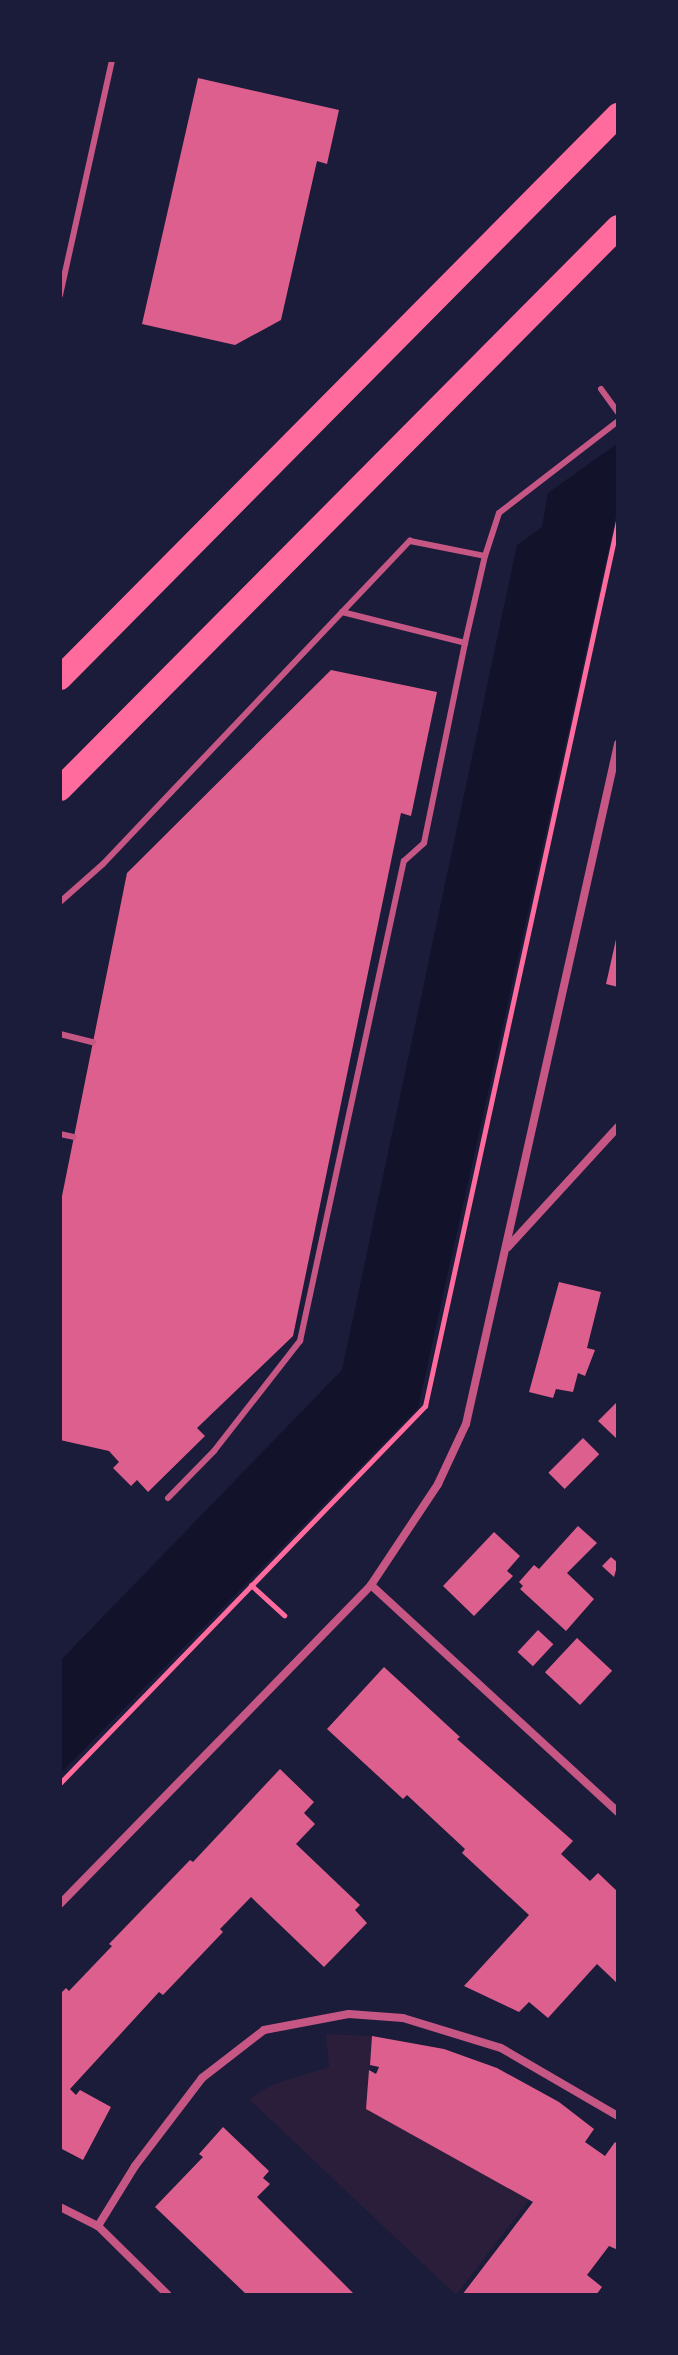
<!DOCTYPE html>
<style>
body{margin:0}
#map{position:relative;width:678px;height:2355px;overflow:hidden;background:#1b1b3a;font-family:"Public Sans",sans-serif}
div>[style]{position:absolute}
.green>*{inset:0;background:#2a1e3b}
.water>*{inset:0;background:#12122b}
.building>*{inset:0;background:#dd5f8e;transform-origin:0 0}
.path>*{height:5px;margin:-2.5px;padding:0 2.5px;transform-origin:2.5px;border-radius:2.5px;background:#ff6b9d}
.service>*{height:6px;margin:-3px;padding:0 3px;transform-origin:3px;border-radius:3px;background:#c65784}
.minor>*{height:8px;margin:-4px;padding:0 4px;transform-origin:4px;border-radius:4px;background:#c65784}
.motorway>*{height:24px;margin:-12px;padding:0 12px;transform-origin:12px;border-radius:12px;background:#ff6b9d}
span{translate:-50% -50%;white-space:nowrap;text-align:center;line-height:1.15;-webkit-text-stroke:8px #1b1b3a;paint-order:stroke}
.frame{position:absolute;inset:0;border:62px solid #1b1b3a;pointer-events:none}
</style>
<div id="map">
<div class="green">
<div style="clip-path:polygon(326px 2034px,372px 2036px,367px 2109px,529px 2200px,456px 2295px,249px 2099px,274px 2084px,329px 2067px)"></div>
</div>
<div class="water">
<div style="clip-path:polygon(618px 443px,618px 507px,418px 1408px,60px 1774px,60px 1661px,342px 1370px,517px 545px,542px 527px,548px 493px)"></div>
</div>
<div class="building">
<div style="clip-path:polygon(198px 78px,339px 110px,327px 164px,317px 161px,281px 320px,235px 345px,142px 324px)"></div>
<div style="clip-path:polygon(331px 670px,437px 692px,411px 816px,401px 813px,293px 1336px,197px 1428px,205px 1436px,148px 1492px,137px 1480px,131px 1486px,113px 1468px,119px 1462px,109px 1451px,60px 1440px,60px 1206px,127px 873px)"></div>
<div style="clip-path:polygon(617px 935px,618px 935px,618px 987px,606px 984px)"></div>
<div style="clip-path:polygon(559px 1282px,601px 1292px,587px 1348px,595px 1350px,585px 1376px,578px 1373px,573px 1392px,556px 1389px,553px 1398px,529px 1392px)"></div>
<div style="clip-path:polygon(618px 1401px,618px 1436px,616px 1438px,598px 1421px)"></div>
<div style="left:583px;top:1438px;width:23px;height:49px;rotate:45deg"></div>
<div style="clip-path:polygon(578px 1526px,597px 1543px,567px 1573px,594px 1599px,566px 1631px,520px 1589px,523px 1586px,519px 1582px,534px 1565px,539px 1569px)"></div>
<div style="clip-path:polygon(494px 1532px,520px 1556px,507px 1571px,513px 1576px,474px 1616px,443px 1586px)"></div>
<div style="clip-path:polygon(611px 1557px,618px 1563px,614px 1577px,602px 1566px)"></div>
<div style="left:538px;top:1630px;width:21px;height:30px;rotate:43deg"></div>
<div style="left:577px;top:1638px;width:48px;height:47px;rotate:43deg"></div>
<div style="clip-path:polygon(384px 1667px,460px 1737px,457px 1739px,573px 1841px,561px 1854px,590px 1881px,598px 1873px,618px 1892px,618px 1984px,597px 1964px,548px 2018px,529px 2002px,519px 2012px,464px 1986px,529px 1915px,462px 1853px,465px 1849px,407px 1795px,403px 1799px,327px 1729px)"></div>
<div style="clip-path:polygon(280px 1769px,314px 1802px,304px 1813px,315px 1824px,296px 1844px,360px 1905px,355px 1910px,367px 1923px,324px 1967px,251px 1897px,220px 1929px,223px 1932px,163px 1995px,159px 1992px,70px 2089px,76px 2095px,80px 2090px,111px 2107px,83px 2160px,60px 2148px,60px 1994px,66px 1988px,69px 1991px,112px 1946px,109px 1944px,190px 1860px,193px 1862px)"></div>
<div style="clip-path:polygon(372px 2036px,444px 2049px,497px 2068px,559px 2102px,594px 2129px,585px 2142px,605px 2156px,615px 2142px,618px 2145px,618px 2250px,609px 2246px,587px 2275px,602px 2287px,596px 2295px,462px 2295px,533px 2202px,366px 2109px,369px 2070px,376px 2074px,379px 2067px,370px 2065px)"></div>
<div style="clip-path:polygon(223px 2127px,269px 2171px,263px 2178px,270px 2184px,257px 2197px,355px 2295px,247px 2295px,155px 2207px,203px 2157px,199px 2154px)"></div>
</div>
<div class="path">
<div style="left:251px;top:1585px;width:45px;rotate:42.3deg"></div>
<div style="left:60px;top:1783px;width:525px;rotate:-45.93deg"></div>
<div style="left:425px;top:1406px;width:906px;rotate:-77.7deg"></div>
</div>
<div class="service">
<div style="left:60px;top:295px;width:241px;rotate:-77.5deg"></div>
<div style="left:601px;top:389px;width:29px;rotate:54deg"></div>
<div style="left:342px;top:612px;width:127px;rotate:14.1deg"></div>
<div style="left:465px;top:643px;width:89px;rotate:-77.1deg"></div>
<div style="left:60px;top:902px;width:57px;rotate:-41.5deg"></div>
<div style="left:103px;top:864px;width:446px;rotate:-46.5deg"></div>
<div style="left:410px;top:541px;width:76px;rotate:11.3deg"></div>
<div style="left:485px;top:556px;width:45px;rotate:-72deg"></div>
<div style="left:499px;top:513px;width:150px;rotate:-37.7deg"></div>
<div style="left:60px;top:1034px;width:34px;rotate:14deg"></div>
<div style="left:60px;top:1134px;width:14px;rotate:12deg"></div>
<div style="left:168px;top:1498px;width:66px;rotate:-45.6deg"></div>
<div style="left:214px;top:1451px;width:140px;rotate:-52deg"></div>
<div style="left:300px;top:1341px;width:491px;rotate:-77.8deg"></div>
<div style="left:404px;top:861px;width:27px;rotate:-42deg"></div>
<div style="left:424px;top:843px;width:204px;rotate:-78.4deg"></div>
</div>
<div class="minor">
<div style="left:508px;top:1247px;width:163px;rotate:-47.5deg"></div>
<div style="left:371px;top:1585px;width:335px;rotate:42.6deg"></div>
<div style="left:60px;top:1904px;width:446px;rotate:-45.7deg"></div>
<div style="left:371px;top:1585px;width:121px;rotate:-56.4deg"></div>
<div style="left:438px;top:1484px;width:66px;rotate:-65deg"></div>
<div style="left:466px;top:1424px;width:697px;rotate:-77.4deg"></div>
<div style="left:60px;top:2207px;width:42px;rotate:26.6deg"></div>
<div style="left:98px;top:2226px;width:98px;rotate:44.6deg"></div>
<div style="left:98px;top:2226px;width:70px;rotate:-58.3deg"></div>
<div style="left:135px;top:2166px;width:111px;rotate:-52.7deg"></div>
<div style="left:202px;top:2078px;width:78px;rotate:-37.7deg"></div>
<div style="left:264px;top:2030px;width:86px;rotate:-10.7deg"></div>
<div style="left:349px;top:2014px;width:54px;rotate:4.2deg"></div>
<div style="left:403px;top:2018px;width:102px;rotate:17deg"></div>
<div style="left:501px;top:2048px;width:135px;rotate:30.2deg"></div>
</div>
<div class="motorway">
<div style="left:60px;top:678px;width:793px;rotate:-45.26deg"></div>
<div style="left:60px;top:789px;width:792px;rotate:-45.2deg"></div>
</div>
<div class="frame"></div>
</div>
